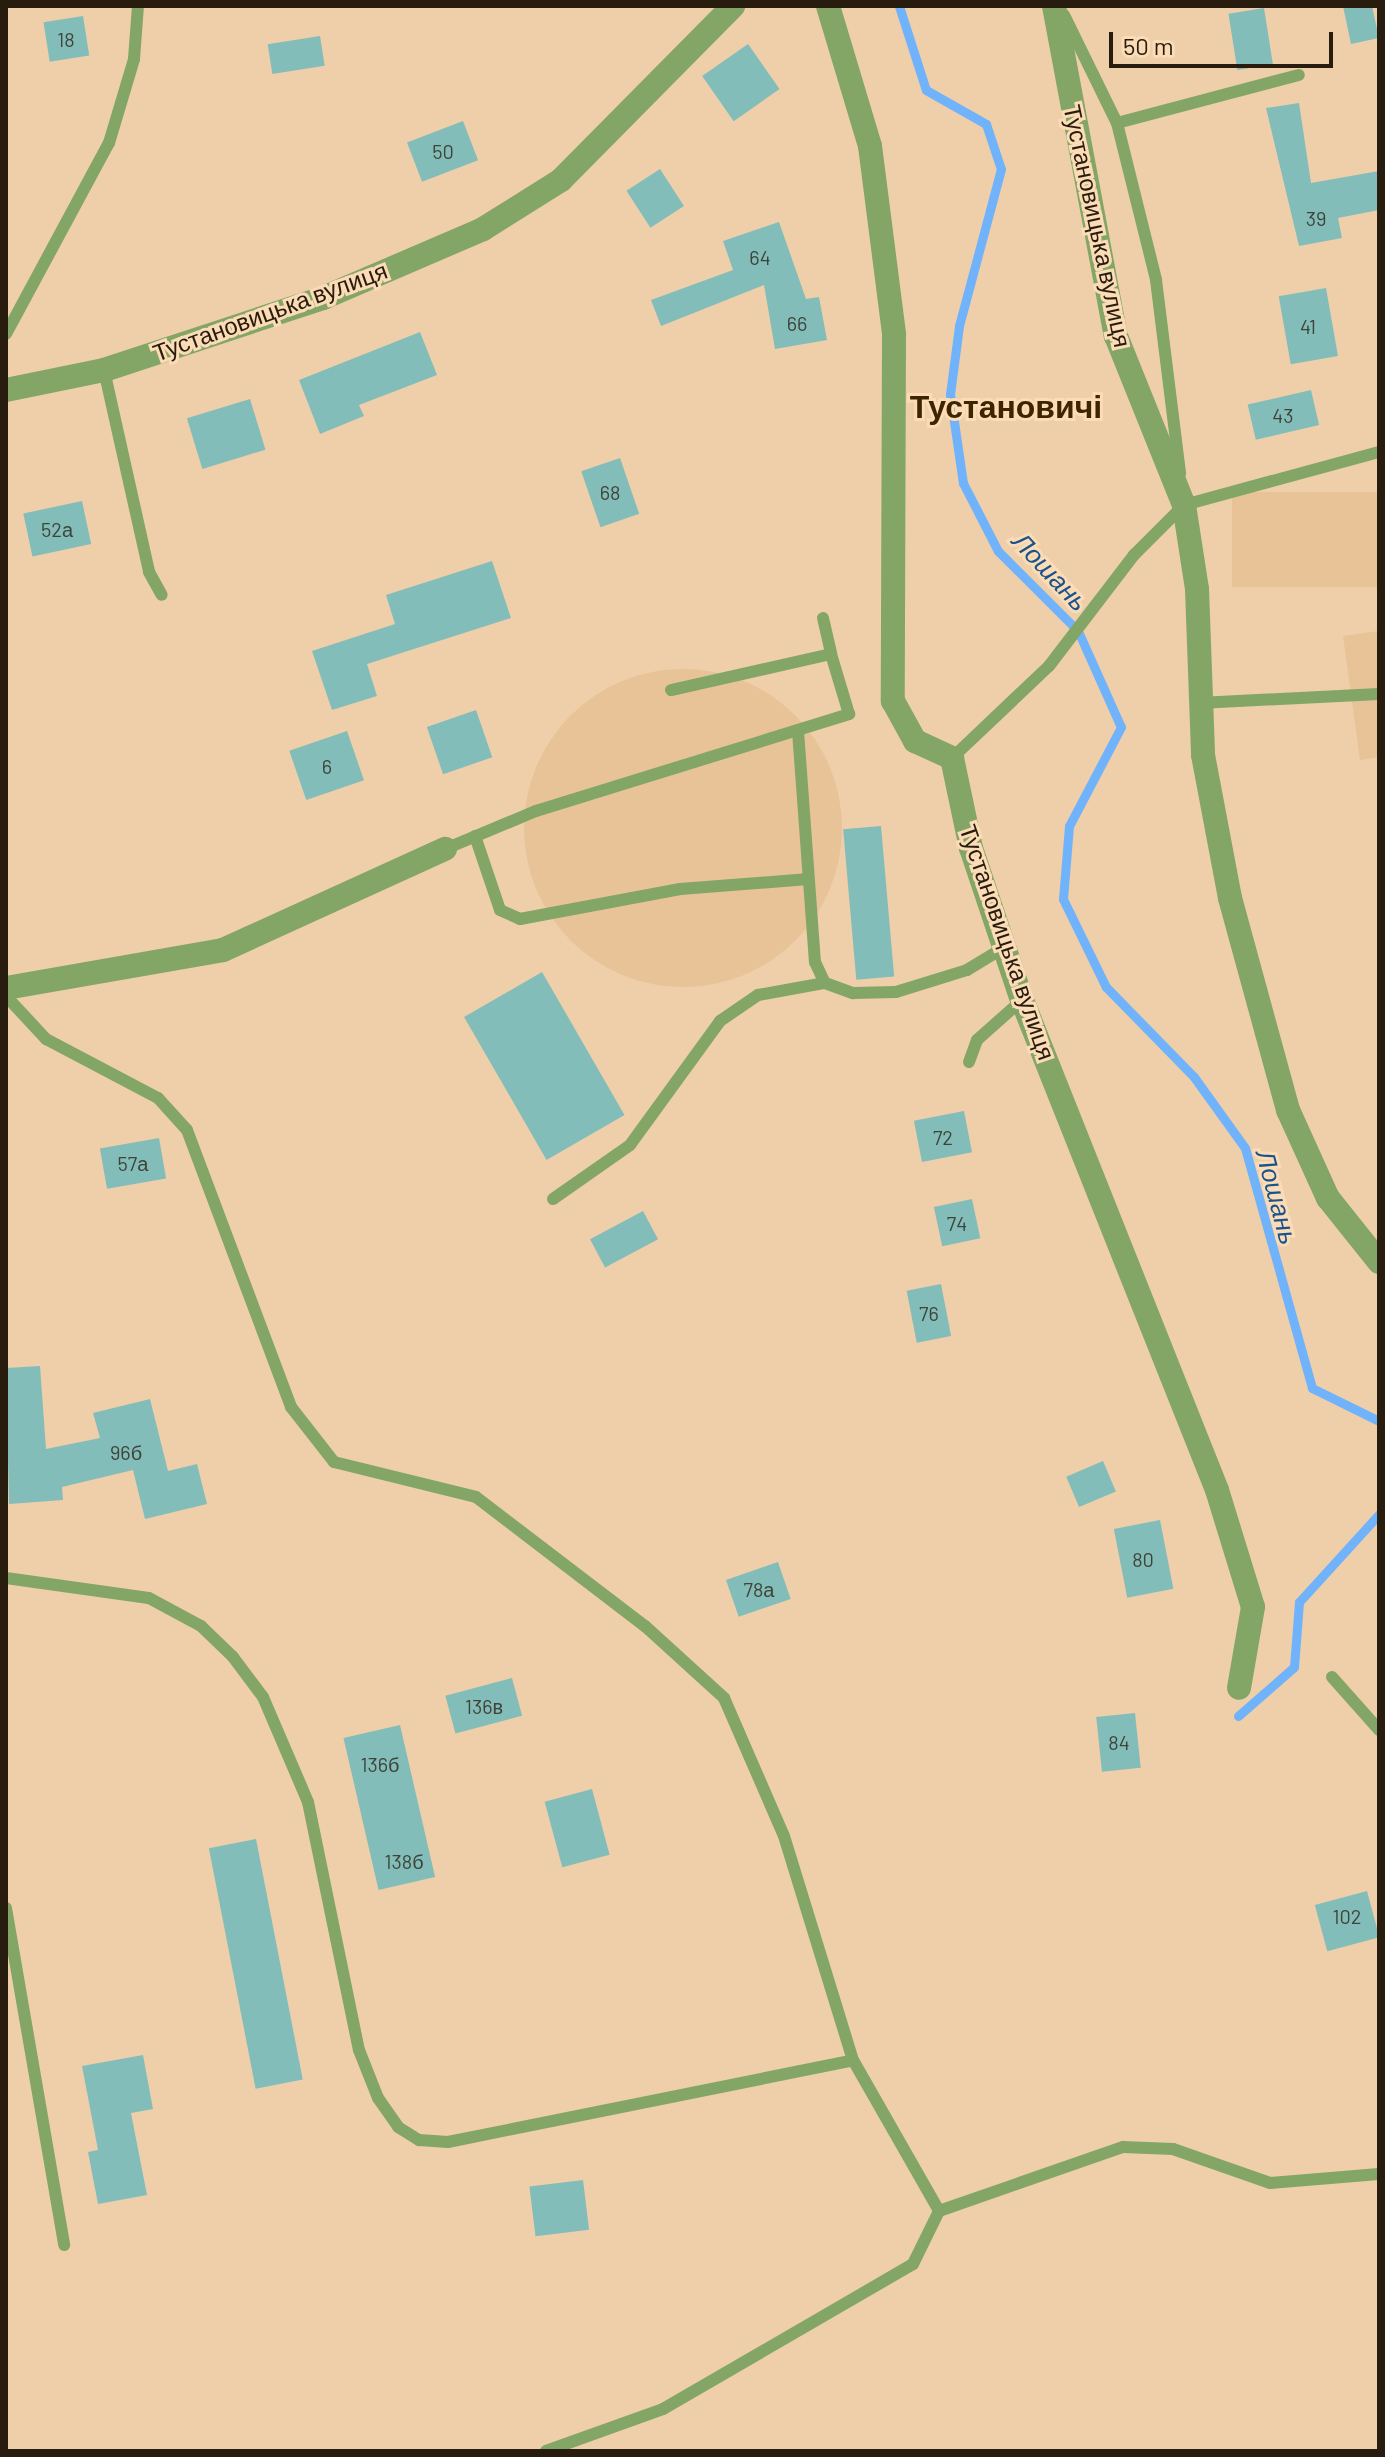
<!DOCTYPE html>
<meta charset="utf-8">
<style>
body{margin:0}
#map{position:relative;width:1385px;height:2457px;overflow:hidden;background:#eecfaa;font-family:Barlow,sans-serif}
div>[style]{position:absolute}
.built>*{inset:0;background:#e7c397;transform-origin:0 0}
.round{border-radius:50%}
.stream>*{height:9px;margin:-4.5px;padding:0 4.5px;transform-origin:4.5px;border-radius:4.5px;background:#70b3fb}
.building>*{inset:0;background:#83bdba;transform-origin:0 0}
.lane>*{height:12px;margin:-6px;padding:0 6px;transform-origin:6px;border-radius:6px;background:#83a666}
.street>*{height:24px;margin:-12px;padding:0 12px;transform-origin:12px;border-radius:12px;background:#83a666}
span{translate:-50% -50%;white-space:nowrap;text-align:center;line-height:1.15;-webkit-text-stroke:6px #fcdcb6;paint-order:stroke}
.number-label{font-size:20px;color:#3f4439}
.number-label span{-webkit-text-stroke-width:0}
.street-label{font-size:24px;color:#281c0e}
.water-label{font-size:26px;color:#18538c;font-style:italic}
.district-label{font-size:32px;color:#3d2501;font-weight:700}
.frame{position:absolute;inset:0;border:8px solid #281c0e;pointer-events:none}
.scale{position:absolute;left:1109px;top:32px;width:224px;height:36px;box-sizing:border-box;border:4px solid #281c0e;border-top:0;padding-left:10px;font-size:24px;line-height:28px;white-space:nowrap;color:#281c0e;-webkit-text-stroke:6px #fcdcb6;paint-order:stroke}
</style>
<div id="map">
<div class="built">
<div style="left:1379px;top:492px;width:95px;height:147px;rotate:90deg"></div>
<div style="clip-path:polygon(1379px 631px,1379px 757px,1360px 760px,1343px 636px)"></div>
<div class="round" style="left:524px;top:669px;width:318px;height:318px"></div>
</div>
<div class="stream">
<div style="left:899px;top:6px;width:88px;rotate:72.2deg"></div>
<div style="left:926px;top:90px;width:69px;rotate:29.5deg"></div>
<div style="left:986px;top:124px;width:47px;rotate:71.6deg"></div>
<div style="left:1001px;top:169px;width:163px;rotate:105deg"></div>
<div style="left:959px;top:326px;width:69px;rotate:97.5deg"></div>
<div style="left:950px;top:394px;width:90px;rotate:81.7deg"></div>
<div style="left:963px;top:483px;width:76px;rotate:62.8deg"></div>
<div style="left:998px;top:551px;width:113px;rotate:45deg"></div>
<div style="left:1078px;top:631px;width:105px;rotate:65.9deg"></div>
<div style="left:1121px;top:727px;width:112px;rotate:117.7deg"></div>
<div style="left:1069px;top:826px;width:73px;rotate:94.7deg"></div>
<div style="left:1063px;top:899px;width:98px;rotate:64deg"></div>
<div style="left:1106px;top:987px;width:126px;rotate:45.6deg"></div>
<div style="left:1194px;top:1077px;width:87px;rotate:54.3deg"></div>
<div style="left:1245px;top:1148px;width:249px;rotate:74.4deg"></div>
<div style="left:1312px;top:1388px;width:75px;rotate:26.2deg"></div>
<div style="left:1238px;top:1716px;width:74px;rotate:-41.2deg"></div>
<div style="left:1294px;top:1667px;width:65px;rotate:-85.6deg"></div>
<div style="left:1299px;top:1602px;width:119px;rotate:-47.7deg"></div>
</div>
<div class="building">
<div style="clip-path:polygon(1343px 6px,1372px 6px,1379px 38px,1351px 44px)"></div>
<div style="left:1264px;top:8px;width:57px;height:36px;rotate:81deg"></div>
<div style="left:83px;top:16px;width:40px;height:40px;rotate:81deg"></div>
<div style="left:320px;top:36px;width:30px;height:53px;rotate:81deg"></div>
<div style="left:748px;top:44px;width:55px;height:56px;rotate:55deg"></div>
<div style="clip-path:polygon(1299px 103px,1311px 183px,1379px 171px,1379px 210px,1338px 218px,1342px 238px,1299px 246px,1266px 108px)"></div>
<div style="left:463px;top:121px;width:42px;height:60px;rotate:69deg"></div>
<div style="left:660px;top:169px;width:44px;height:40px;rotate:57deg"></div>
<div style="clip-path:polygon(779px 222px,806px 299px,819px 297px,827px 340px,775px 349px,764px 285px,661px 326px,651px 300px,733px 270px,723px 241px)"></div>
<div style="left:1326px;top:288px;width:69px;height:48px;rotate:80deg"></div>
<div style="clip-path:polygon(420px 332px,437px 375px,359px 405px,364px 416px,320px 434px,299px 380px)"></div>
<div style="left:1311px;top:390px;width:36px;height:65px;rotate:77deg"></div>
<div style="left:250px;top:399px;width:53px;height:66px;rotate:73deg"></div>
<div style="left:620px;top:458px;width:59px;height:41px;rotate:71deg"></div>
<div style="left:82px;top:501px;width:44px;height:60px;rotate:78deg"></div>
<div style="clip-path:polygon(492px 561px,511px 618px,367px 664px,377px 696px,332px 710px,312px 651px,395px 624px,386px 595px)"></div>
<div style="left:476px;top:710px;width:50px;height:52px;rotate:71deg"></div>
<div style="left:347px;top:731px;width:52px;height:61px;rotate:71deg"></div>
<div style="left:881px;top:826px;width:151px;height:38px;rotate:85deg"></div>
<div style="left:542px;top:972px;width:165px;height:90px;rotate:60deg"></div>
<div style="left:964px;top:1111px;width:42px;height:51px;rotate:79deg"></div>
<div style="left:159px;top:1138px;width:41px;height:60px;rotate:80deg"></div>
<div style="left:972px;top:1199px;width:40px;height:39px;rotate:78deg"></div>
<div style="left:643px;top:1211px;width:32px;height:60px;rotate:62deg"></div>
<div style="left:941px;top:1284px;width:53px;height:35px;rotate:79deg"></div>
<div style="clip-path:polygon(40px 1366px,46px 1449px,100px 1438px,93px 1413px,150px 1399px,168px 1471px,197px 1464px,207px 1504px,145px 1519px,133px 1470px,62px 1487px,63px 1500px,9px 1504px,6px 1368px)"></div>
<div style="left:1103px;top:1461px;width:33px;height:40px;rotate:67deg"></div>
<div style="left:1160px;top:1520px;width:70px;height:47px;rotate:79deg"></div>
<div style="left:778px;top:1562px;width:39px;height:55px;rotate:71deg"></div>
<div style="left:512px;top:1678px;width:39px;height:69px;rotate:75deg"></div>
<div style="left:1135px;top:1713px;width:55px;height:39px;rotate:84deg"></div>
<div style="left:400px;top:1725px;width:156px;height:58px;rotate:77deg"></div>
<div style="left:592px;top:1789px;width:68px;height:49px;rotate:75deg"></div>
<div style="left:256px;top:1839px;width:245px;height:48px;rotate:79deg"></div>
<div style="left:1367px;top:1891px;width:48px;height:54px;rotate:75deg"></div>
<div style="clip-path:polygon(143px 2055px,153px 2109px,131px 2113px,147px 2195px,98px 2204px,88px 2152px,98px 2150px,82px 2066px)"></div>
<div style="left:583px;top:2180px;width:50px;height:54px;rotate:83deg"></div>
</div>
<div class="lane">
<div style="left:1064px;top:15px;width:120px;rotate:63.9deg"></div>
<div style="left:1117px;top:123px;width:162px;rotate:76deg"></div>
<div style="left:1156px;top:280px;width:195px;rotate:82.9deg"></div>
<div style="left:1117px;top:123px;width:188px;rotate:-14.8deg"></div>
<div style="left:6px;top:334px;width:217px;rotate:-61.7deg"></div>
<div style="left:109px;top:143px;width:88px;rotate:-73.4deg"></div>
<div style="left:134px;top:59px;width:53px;rotate:-85.7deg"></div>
<div style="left:104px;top:370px;width:207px;rotate:77.4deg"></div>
<div style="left:149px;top:572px;width:26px;rotate:61deg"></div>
<div style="left:823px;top:618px;width:37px;rotate:77deg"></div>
<div style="left:1199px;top:703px;width:180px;rotate:-2.9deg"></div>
<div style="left:798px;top:731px;width:232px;rotate:85.8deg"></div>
<div style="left:815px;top:962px;width:23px;rotate:65deg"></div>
<div style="left:825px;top:983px;width:30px;rotate:20deg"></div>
<div style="left:853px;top:993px;width:43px;rotate:-1.3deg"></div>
<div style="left:896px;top:992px;width:74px;rotate:-17.2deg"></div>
<div style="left:967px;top:970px;width:44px;rotate:-31.2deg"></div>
<div style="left:952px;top:758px;width:134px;rotate:-43.5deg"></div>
<div style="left:1049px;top:666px;width:140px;rotate:-52.6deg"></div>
<div style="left:1134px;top:555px;width:71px;rotate:-45deg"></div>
<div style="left:1184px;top:505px;width:202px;rotate:-15.2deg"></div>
<div style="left:475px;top:836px;width:78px;rotate:71.3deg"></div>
<div style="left:500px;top:910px;width:22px;rotate:24deg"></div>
<div style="left:520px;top:919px;width:163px;rotate:-10.6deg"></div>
<div style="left:680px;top:889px;width:129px;rotate:-4.4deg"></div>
<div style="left:445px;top:849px;width:99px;rotate:-22.7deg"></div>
<div style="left:536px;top:811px;width:328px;rotate:-17.2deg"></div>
<div style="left:849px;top:714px;width:63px;rotate:-106.7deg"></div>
<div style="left:831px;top:654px;width:164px;rotate:167.3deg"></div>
<div style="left:6px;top:996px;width:59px;rotate:47.1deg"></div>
<div style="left:46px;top:1039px;width:127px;rotate:27.8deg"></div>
<div style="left:158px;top:1098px;width:43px;rotate:47.8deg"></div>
<div style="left:187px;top:1130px;width:296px;rotate:69.4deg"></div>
<div style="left:291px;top:1407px;width:70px;rotate:52deg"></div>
<div style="left:334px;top:1462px;width:146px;rotate:13.8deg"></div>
<div style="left:476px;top:1497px;width:213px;rotate:37.4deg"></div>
<div style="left:645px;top:1626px;width:107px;rotate:42.3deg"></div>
<div style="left:724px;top:1698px;width:150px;rotate:66.5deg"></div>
<div style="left:784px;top:1836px;width:234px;rotate:72.9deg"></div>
<div style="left:853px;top:2060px;width:174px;rotate:60.3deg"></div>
<div style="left:939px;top:2211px;width:195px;rotate:-19.2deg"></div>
<div style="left:1123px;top:2147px;width:50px;rotate:2.3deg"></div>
<div style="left:1173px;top:2149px;width:103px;rotate:19.3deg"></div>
<div style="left:1270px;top:2183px;width:109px;rotate:-4.7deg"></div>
<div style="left:969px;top:1062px;width:23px;rotate:-70deg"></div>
<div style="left:977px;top:1040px;width:60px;rotate:-41.6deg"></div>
<div style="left:553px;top:1199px;width:94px;rotate:-35deg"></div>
<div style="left:630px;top:1145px;width:153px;rotate:-54deg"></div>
<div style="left:720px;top:1021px;width:46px;rotate:-34.4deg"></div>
<div style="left:758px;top:995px;width:68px;rotate:-10.2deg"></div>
<div style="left:6px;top:1578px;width:144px;rotate:8deg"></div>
<div style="left:149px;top:1598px;width:59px;rotate:28.3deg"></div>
<div style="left:201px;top:1626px;width:45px;rotate:44.1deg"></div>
<div style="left:233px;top:1657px;width:50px;rotate:53.1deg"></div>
<div style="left:263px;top:1697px;width:114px;rotate:66.8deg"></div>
<div style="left:308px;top:1802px;width:253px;rotate:78.4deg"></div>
<div style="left:359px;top:2050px;width:52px;rotate:68.4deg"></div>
<div style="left:378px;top:2098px;width:35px;rotate:55deg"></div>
<div style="left:398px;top:2127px;width:25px;rotate:32deg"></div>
<div style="left:419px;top:2140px;width:29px;rotate:4deg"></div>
<div style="left:448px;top:2142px;width:413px;rotate:-11.4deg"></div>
<div style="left:1332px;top:1677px;width:71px;rotate:48.4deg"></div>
<div style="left:6px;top:1908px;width:342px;rotate:80.2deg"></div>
<div style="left:546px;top:2451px;width:124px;rotate:-19.7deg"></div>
<div style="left:663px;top:2409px;width:289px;rotate:-30.1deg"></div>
<div style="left:913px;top:2264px;width:59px;rotate:-63.9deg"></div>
</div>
<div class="street">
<div style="left:828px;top:6px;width:146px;rotate:73.3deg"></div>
<div style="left:870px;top:146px;width:190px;rotate:82.7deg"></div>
<div style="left:894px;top:334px;width:367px;rotate:90.2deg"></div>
<div style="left:893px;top:701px;width:46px;rotate:61.2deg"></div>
<div style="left:915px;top:741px;width:41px;rotate:24.7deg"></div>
<div style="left:952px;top:758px;width:92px;rotate:78.1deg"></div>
<div style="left:971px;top:848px;width:160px;rotate:71.5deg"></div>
<div style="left:1022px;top:1000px;width:527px;rotate:68.3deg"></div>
<div style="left:1217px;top:1490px;width:122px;rotate:72.9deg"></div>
<div style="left:1253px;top:1607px;width:82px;rotate:99.8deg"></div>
<div style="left:1054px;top:6px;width:336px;rotate:79.4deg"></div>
<div style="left:1116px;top:336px;width:182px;rotate:68.1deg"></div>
<div style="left:1184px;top:505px;width:85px;rotate:81.2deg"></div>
<div style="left:1197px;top:589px;width:166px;rotate:87.9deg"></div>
<div style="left:1203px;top:755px;width:146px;rotate:79.3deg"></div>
<div style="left:1230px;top:898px;width:220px;rotate:74.7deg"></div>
<div style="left:1288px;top:1110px;width:97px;rotate:65.6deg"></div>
<div style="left:1328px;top:1198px;width:82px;rotate:51.4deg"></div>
<div style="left:6px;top:390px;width:100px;rotate:-11.5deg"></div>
<div style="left:104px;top:370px;width:231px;rotate:-18.2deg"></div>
<div style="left:323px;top:298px;width:174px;rotate:-23.3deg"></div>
<div style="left:483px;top:229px;width:92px;rotate:-32.1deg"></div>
<div style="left:561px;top:180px;width:245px;rotate:-45.3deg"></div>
<div style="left:6px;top:988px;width:220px;rotate:-9.9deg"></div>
<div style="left:223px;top:950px;width:244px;rotate:-24.5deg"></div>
</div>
<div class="number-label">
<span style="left:66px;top:39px">18</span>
<span style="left:443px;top:151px">50</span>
<span style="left:1316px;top:218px">39</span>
<span style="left:760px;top:257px">64</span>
<span style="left:797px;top:323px">66</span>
<span style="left:1308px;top:326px">41</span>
<span style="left:1283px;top:415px">43</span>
<span style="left:610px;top:492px">68</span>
<span style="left:57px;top:529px">52а</span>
<span style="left:327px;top:766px">6</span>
<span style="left:943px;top:1137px">72</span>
<span style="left:133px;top:1163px">57а</span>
<span style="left:957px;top:1223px">74</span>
<span style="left:929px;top:1313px">76</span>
<span style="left:126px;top:1452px">96б</span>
<span style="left:1143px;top:1559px">80</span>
<span style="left:759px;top:1589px">78а</span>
<span style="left:484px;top:1706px">136в</span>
<span style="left:1119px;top:1742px">84</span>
<span style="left:380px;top:1764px">136б</span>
<span style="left:404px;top:1861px">138б</span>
<span style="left:1347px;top:1916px">102</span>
</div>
<div class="street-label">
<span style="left:1098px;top:226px;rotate:78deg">Тустановицька вулиця</span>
<span style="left:270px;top:311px;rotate:-20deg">Тустановицька вулиця</span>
<span style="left:1008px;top:942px;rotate:71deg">Тустановицька вулиця</span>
</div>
<div class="water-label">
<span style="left:1051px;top:571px;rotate:47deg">Лошань</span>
<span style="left:1278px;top:1197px;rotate:75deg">Лошань</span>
</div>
<div class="district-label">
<span style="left:1006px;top:405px">Тустановичі</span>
</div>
<div class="frame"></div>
<div class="scale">50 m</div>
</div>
